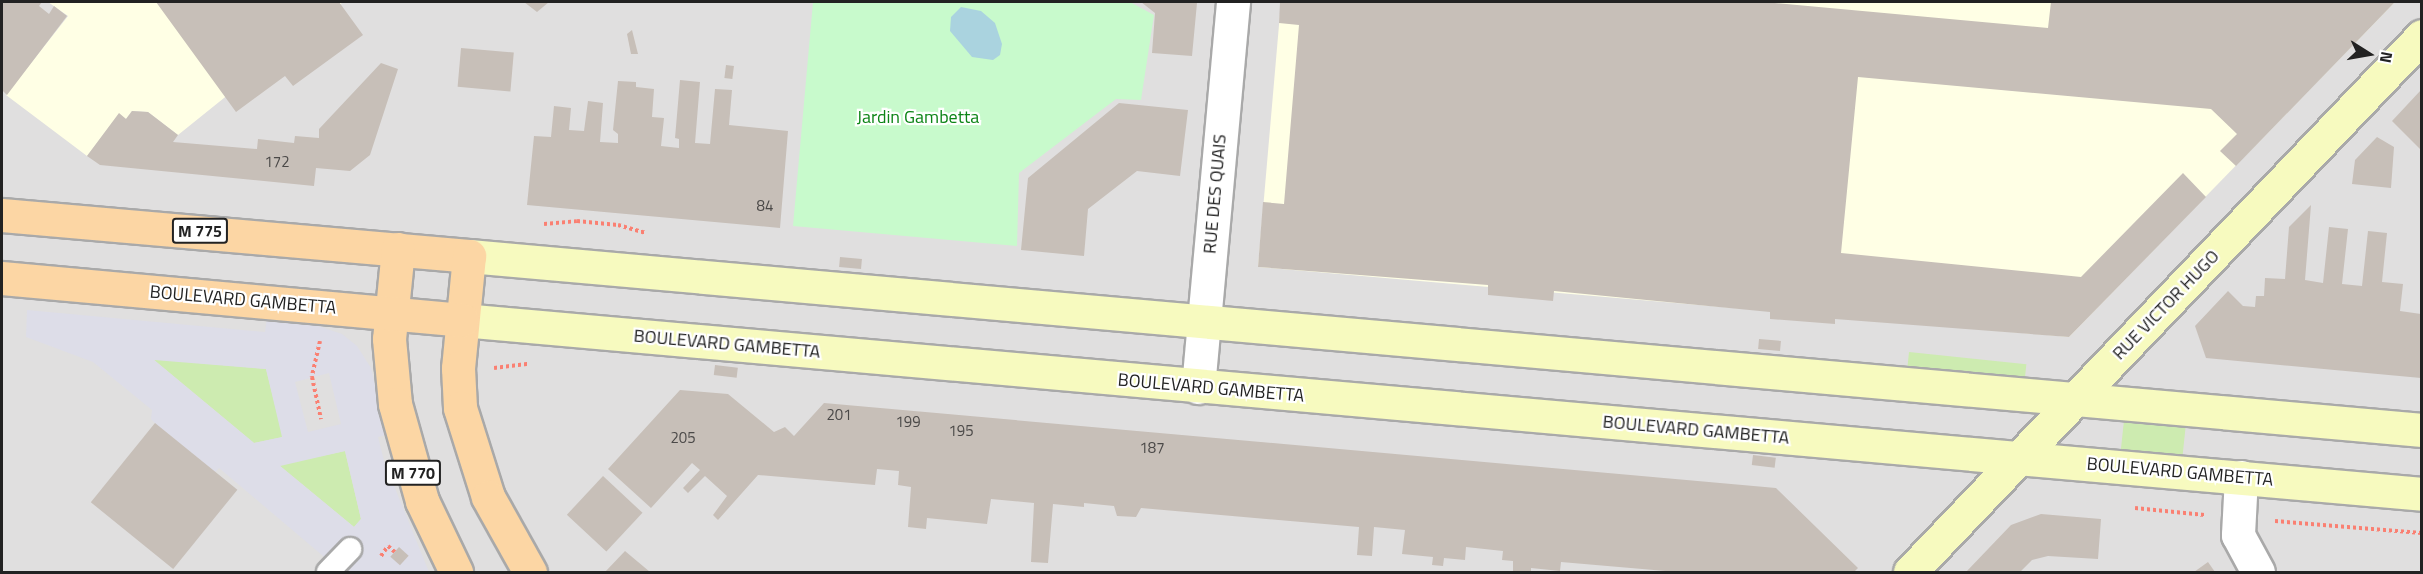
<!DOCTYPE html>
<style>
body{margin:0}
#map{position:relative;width:2423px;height:574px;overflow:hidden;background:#f2efe9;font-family:"Titillium Web",sans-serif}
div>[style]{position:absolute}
.residential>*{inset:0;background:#e0dfdf;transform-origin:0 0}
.education>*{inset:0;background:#ffffe5}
.grass>*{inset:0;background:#cdebb0;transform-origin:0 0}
.park>*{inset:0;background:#c8facc}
.plaza>*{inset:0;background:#dddde8}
.water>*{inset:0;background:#aad3df}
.building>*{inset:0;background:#c7bfb8;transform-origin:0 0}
.path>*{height:4px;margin-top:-2px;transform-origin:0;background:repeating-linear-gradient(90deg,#fa8072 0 3px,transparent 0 6px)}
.roads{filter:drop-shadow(2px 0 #a9a9a9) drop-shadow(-2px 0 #a9a9a9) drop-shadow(0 2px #a9a9a9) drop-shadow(0 -2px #a9a9a9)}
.lane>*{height:22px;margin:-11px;padding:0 11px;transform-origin:11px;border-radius:11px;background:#fff}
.street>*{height:33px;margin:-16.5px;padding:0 16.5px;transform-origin:16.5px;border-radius:16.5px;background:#fff}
.secondary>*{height:33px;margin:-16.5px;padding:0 16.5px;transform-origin:16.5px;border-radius:16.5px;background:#f7fabf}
.primary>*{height:33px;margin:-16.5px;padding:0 16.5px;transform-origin:16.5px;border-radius:16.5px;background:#fcd6a4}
span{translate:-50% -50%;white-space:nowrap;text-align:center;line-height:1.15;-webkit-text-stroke:4.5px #fff;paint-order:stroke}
.number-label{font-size:15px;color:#4b4948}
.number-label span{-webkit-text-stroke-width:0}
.shield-label span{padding:2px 4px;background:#fff;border:2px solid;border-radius:4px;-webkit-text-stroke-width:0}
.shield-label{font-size:16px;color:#222;font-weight:700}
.park-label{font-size:18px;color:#0c8416}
.street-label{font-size:18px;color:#222}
.frame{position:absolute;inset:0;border:3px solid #222;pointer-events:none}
.north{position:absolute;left:2339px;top:24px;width:60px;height:60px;-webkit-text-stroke:4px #fff;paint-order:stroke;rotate:101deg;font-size:16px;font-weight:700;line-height:24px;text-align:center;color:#222}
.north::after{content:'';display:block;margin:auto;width:21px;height:27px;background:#222;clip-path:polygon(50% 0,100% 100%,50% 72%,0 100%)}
</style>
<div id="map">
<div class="residential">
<div style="left:2px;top:2px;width:2419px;height:570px"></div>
</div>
<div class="education">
<div style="clip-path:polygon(48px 2px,343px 2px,178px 135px,148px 112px,132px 111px,126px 119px,119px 114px,87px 156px,6px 95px,68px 16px)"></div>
<div style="clip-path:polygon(1281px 2px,2395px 2px,2069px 337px,1258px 267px)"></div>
</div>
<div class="grass">
<div style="left:1909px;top:352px;width:118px;height:14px;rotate:6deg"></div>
<div style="clip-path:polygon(153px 359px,266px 369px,283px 437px,254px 443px)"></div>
<div style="left:2124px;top:420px;width:62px;height:30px;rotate:6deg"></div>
<div style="clip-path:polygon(345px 451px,361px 519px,354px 527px,279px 465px)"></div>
</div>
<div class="park">
<div style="clip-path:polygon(813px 2px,1130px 2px,1154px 15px,1141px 100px,1116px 99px,1019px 173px,1017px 246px,793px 226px)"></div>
</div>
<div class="plaza">
<div style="clip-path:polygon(evenodd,27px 310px,265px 332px,267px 318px,309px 323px,342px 334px,357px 346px,371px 368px,386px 435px,378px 437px,384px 461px,429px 572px,342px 572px,219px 468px,215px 472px,155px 423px,151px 419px,152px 410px,93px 362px,26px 337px,27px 310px,154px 360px,266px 369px,282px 437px,254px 443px,154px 360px,27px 310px,329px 373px,341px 424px,308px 432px,295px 382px,329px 373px,27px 310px,345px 451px,361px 519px,354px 527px,280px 466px,345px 451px)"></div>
</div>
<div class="water">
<div style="clip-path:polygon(961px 7px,981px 11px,995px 23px,1002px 44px,1000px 55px,993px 60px,972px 57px,950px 31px,951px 17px)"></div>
</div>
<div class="building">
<div style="clip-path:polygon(2px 2px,42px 2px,39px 6px,49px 14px,54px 6px,67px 16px,7px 95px,2px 90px)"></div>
<div style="clip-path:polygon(156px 2px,339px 2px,363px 35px,293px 86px,285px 76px,236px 112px)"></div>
<div style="clip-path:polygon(524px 2px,549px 2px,537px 12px)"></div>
<div style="clip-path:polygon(1141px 2px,1197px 3px,1192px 56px,1152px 53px,1155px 13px)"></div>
<div style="clip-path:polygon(1280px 2px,1764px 2px,2048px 28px,2051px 2px,2395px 2px,2236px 166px,2220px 151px,2237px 134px,2211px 109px,1858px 77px,1841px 253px,2081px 277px,2183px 173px,2206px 197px,2069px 337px,1835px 319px,1835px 324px,1770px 319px,1770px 312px,1554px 291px,1553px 301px,1488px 295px,1488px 285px,1258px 267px,1263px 202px,1284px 204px,1299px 25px,1279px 23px)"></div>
<div style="clip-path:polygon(632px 30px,638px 54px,631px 54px,627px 34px)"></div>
<div style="left:461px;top:48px;width:53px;height:39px;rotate:5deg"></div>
<div style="clip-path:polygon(381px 63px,398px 69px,370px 155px,350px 171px,316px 168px,314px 186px,100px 165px,87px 156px,119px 113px,126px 119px,132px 111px,148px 112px,178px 135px,173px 142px,257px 149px,258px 139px,294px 143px,295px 136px,319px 138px,319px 129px)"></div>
<div style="left:726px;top:65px;width:8px;height:13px;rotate:7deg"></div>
<div style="clip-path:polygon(680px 80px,700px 82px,695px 143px,710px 144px,715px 89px,732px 90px,729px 125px,788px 131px,780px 228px,527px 205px,534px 136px,551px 137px,554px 106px,571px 108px,569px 130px,584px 131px,588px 101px,603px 103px,600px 142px,618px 143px,618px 134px,613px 130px,618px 81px,636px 82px,636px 87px,654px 89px,652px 117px,664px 118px,661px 146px,679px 148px,679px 139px,675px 138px)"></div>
<div style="clip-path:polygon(2421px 90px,2421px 150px,2392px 121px)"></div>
<div style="clip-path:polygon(1119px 103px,1188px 110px,1180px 176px,1137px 171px,1088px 209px,1084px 256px,1021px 250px,1028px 178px)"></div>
<div style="clip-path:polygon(2377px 137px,2394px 147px,2391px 188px,2352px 184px,2355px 160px)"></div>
<div style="clip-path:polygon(2311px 205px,2305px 280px,2323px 283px,2329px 227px,2348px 229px,2342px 284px,2362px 286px,2368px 231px,2387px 233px,2382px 282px,2403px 284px,2400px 311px,2421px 314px,2421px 378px,2206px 358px,2195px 326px,2228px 291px,2243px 306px,2255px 307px,2256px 296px,2264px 296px,2265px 278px,2285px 279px,2289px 227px)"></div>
<div style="left:840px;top:257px;width:22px;height:10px;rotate:5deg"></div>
<div style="left:1759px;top:339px;width:22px;height:10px;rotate:5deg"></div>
<div style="left:715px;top:365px;width:23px;height:10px;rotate:7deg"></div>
<div style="clip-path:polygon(680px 390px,728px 394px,774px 432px,785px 427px,794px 436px,824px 403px,1776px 488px,1858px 568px,1854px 572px,1677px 572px,1561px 562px,1560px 571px,1531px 568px,1531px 572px,1513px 572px,1513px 561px,1502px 560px,1503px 551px,1466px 547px,1465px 560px,1444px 558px,1443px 566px,1432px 565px,1433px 557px,1402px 554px,1405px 530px,1374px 527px,1372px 556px,1357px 555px,1359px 527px,1141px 508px,1136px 517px,1117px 516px,1114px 506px,1084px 503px,1084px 507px,1053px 504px,1048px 563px,1031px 562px,1034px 503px,991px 499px,987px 524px,927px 518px,926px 529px,908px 527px,911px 487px,898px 485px,899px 471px,877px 469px,875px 485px,758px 475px,718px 520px,713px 515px,727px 496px,705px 476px,688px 493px,683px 488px,700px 470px,692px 463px,651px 508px,608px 469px)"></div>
<div style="left:155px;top:423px;width:106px;height:102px;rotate:39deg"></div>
<div style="left:1753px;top:455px;width:23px;height:10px;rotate:7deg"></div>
<div style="left:603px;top:476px;width:54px;height:53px;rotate:43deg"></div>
<div style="clip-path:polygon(2041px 514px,2101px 519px,2098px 559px,2048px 556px,2032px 560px,2020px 572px,1966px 572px,2011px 525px)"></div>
<div style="left:399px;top:547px;width:13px;height:13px;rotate:42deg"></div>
<div style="clip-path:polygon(625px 551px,650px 572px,605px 572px)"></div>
<div style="clip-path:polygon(2208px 562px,2215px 572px,2194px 572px)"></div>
</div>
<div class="path">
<div style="left:544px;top:224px;width:33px;rotate:-5deg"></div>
<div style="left:577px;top:221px;width:41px;rotate:5.6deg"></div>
<div style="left:618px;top:225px;width:29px;rotate:16deg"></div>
<div style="left:320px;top:341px;width:37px;rotate:103deg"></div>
<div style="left:312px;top:377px;width:43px;rotate:77.9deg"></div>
<div style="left:494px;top:368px;width:35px;rotate:-7deg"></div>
<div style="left:2135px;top:508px;width:70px;rotate:5.7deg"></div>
<div style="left:2275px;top:521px;width:147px;rotate:4.7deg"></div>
<div style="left:381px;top:556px;width:12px;rotate:-55deg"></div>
<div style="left:388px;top:546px;width:9px;rotate:41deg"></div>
</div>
<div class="roads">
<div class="lane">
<div style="left:328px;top:572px;width:32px;rotate:-46deg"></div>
</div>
<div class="street">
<div style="left:1198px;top:387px;width:387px;rotate:-84.8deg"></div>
<div style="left:2241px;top:477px;width:58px;rotate:93deg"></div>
<div style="left:2238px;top:535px;width:42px;rotate:61.6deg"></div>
</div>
<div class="secondary">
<div style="left:469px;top:256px;width:1961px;rotate:5.09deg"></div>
<div style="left:462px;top:320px;width:1968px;rotate:5.07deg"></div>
<div style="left:1910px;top:572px;width:741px;rotate:-46.31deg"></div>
</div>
<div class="primary">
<div style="left:2px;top:215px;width:469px;rotate:5deg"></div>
<div style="left:469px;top:256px;width:113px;rotate:95.6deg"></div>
<div style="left:458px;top:368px;width:40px;rotate:87.1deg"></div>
<div style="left:460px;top:408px;width:93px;rotate:72.5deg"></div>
<div style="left:488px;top:497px;width:86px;rotate:60.8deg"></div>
<div style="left:398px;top:249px;width:90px;rotate:95.7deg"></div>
<div style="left:389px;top:339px;width:65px;rotate:84.7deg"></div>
<div style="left:395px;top:404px;width:101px;rotate:74.4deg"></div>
<div style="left:422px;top:501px;width:79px;rotate:64.4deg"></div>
<div style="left:2px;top:278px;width:462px;rotate:5.2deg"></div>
</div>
</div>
<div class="number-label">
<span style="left:277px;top:162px">172</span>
<span style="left:765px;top:206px">84</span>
<span style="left:839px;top:415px">201</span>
<span style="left:908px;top:422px">199</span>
<span style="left:961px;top:431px">195</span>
<span style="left:683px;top:438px">205</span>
<span style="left:1152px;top:448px">187</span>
</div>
<div class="shield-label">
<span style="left:200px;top:231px">M 775</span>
<span style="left:413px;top:473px">M 770</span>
</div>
<div class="park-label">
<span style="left:918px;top:117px">Jardin Gambetta</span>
</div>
<div class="street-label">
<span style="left:1215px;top:194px;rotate:-85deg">RUE DES QUAIS</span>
<span style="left:243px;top:300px;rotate:5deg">BOULEVARD GAMBETTA</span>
<span style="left:2166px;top:305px;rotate:-46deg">RUE VICTOR HUGO</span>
<span style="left:727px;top:344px;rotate:5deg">BOULEVARD GAMBETTA</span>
<span style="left:1211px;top:388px;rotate:5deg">BOULEVARD GAMBETTA</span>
<span style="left:1696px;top:430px;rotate:5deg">BOULEVARD GAMBETTA</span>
<span style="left:2180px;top:472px;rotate:5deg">BOULEVARD GAMBETTA</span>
</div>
<div class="frame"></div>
<div class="north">N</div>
</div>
